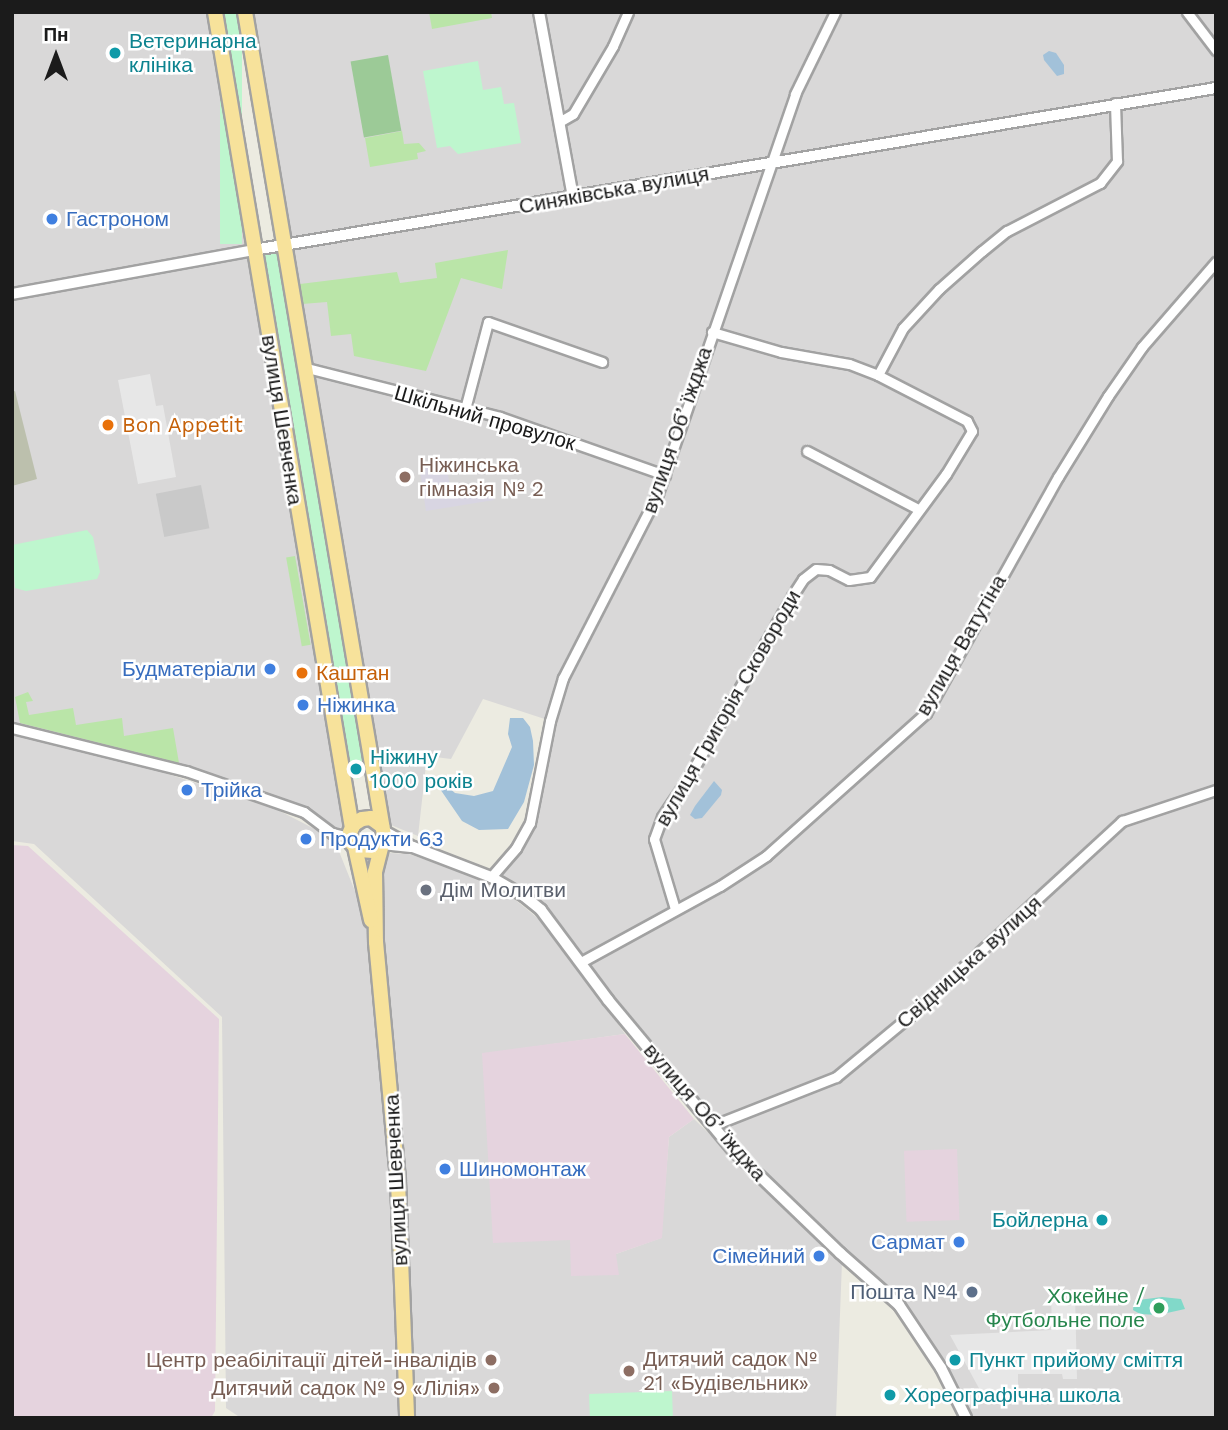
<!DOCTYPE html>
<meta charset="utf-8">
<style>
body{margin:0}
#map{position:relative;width:1228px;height:1430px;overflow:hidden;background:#ecebe1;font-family:"Work Sans",sans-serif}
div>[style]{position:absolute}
.residential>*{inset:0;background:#d9d8d8}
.industrial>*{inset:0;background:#e5d3de;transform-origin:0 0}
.religious>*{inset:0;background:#c9c9c9;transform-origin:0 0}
.construction>*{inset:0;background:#bcc0ad}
.grass>*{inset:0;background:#bae5a8;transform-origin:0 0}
.forest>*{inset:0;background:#9cca97;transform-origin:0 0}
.park>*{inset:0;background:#bef6ce;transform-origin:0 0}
.pitch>*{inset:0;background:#81d9c9}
.parking>*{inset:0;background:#e7e7e7}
.plaza>*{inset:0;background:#d8d5e2}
.water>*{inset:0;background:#a2c1d9}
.roads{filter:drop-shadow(2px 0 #a2a2a2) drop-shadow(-2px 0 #a2a2a2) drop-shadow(0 2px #a2a2a2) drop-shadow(0 -2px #a2a2a2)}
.minor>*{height:9px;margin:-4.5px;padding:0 4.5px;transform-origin:4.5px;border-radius:4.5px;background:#fff}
.tertiary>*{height:10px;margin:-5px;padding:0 5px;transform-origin:5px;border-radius:5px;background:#fff}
.primary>*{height:14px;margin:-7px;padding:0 7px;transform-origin:7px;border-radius:7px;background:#f7e29b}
.dots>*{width:19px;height:19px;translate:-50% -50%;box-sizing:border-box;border:4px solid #fff;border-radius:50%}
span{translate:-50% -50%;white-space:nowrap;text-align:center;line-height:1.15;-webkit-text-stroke:5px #fff;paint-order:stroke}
.culture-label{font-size:21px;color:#0d838f}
.left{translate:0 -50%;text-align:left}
.right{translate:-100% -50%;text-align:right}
.street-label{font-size:21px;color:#1b1b1b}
.shop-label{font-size:21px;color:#366cbe}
.food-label{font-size:21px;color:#c56008}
.education-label{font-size:21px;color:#785e54}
.worship-label{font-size:21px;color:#5b616d}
.service-label{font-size:21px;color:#4e5e75}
.leisure-label{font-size:21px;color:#27864d}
.frame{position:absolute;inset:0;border:14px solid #1b1b1b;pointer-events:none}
.north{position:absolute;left:21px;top:21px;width:70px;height:70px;-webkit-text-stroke:5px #fff;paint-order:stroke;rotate:0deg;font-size:19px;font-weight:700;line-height:28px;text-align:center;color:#1b1b1b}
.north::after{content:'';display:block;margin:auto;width:24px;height:32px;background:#1b1b1b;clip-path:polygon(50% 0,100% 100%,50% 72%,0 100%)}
</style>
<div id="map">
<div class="residential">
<div style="clip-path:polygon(12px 12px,209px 12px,248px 248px,12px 290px)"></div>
<div style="clip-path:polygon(248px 12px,536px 12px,570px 195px,288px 239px)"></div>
<div style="clip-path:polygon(544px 12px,1216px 12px,1216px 84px,577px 192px)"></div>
<div style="clip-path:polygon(1216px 92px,1216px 1418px,971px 1418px,956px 1384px,905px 1304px,736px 1146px,587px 963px,552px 915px,500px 876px,534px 828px,557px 723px,483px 699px,451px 759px,427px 756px,418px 836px,386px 823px,289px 250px)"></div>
<div style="clip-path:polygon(250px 255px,347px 824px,336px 830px,188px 766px,12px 726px,12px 297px)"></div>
<div style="clip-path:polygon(12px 733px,108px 755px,272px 807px,334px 839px,365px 916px,385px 1068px,401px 1418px,241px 1418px,226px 1408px,222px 1017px,34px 844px,12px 841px)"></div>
<div style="clip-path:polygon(389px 853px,409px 854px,478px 878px,507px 893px,552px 930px,625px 1034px,482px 1054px,571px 1240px,616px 1254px,661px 1238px,669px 1137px,694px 1119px,842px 1262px,836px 1418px,414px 1418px,404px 1193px,382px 948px,383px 873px)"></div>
</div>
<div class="industrial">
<div style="clip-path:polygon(12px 845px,28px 846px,219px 1019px,215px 1411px,211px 1418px,12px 1418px)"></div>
<div style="clip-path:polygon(625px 1034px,694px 1119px,669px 1137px,662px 1238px,616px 1254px,619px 1275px,571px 1276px,570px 1240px,493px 1243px,482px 1053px)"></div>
<div style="left:957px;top:1149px;width:71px;height:53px;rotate:88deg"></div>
</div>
<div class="religious">
<div style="left:201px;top:485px;width:44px;height:46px;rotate:79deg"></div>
</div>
<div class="construction">
<div style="clip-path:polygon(15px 391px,37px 479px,12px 486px,12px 392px)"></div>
</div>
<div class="grass">
<div style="clip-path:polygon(429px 12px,491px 12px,492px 18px,432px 29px)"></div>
<div style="clip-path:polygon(402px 131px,404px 144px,419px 143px,426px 151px,417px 153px,418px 159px,370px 167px,365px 138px)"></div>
<div style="clip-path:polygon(508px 250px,502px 289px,461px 278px,426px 371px,354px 356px,351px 334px,331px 336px,327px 302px,302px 304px,300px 284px,397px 272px,400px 283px,437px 278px,435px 263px)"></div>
<div style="left:295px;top:556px;width:90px;height:9px;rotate:80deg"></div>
<div style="clip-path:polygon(28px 692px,33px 701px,26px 702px,29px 715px,73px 708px,76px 725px,122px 718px,124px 736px,173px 728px,179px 763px,20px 723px,15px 697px)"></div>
</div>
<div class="forest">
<div style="left:388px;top:55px;width:77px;height:38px;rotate:80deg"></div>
</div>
<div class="park">
<div style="left:220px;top:12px;width:22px;height:232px"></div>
<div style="clip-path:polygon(478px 61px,483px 90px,501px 87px,504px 104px,514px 103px,521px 143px,458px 154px,450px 146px,437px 148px,423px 71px)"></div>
<div style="clip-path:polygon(282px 252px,366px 770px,358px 779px,349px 777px,261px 255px)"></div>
<div style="clip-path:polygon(87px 530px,93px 537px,100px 572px,97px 579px,26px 591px,15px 588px,12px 545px)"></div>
<div style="left:672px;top:1391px;width:27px;height:83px;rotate:88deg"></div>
</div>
<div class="pitch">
<div style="clip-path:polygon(1162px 1297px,1181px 1299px,1185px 1309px,1158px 1315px,1140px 1314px,1133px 1310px,1134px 1302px,1138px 1300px)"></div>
</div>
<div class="parking">
<div style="clip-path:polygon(150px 374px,156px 406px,163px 405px,176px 477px,138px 484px,118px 380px)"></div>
<div style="clip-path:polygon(1051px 1294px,1075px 1294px,1077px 1379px,1063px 1379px,1062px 1374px,1018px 1374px,1018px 1392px,981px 1392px,950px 1335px,1052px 1330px)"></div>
</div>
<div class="plaza">
<div style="clip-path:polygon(446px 461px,451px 494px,492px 487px,494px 500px,426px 511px,419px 465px)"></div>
</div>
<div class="water">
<div style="clip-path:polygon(1049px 51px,1056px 53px,1064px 65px,1064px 74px,1057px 76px,1044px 60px,1043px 55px)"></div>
<div style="clip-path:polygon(510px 718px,523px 718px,530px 727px,533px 741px,534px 765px,524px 802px,508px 829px,479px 830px,462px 821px,438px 786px,447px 786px,455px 793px,474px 796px,493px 791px,512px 747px,508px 734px)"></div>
<div style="clip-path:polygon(714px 781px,722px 790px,721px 795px,702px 818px,695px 819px,690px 815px,695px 806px)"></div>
</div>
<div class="roads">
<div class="minor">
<div style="left:1187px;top:12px;width:48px;rotate:52.7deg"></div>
<div style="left:559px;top:122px;width:16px;rotate:-30deg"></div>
<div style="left:573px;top:114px;width:79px;rotate:-59.5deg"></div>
<div style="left:613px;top:46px;width:37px;rotate:-66deg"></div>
<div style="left:303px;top:367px;width:203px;rotate:14.2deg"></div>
<div style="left:500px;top:417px;width:175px;rotate:19.4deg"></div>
<div style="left:878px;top:375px;width:53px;rotate:-62deg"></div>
<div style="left:903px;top:328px;width:53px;rotate:-47.3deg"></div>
<div style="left:939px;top:289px;width:57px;rotate:-41.5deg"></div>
<div style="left:982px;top:251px;width:32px;rotate:-39deg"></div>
<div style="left:1007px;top:231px;width:105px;rotate:-27.3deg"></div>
<div style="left:1100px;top:183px;width:28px;rotate:-52deg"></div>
<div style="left:1117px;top:161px;width:58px;rotate:-92deg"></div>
<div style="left:465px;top:409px;width:90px;rotate:-75.2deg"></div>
<div style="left:488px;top:322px;width:121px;rotate:19.3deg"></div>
<div style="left:807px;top:451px;width:125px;rotate:27.6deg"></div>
<div style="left:12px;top:728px;width:179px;rotate:13.9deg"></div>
<div style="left:186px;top:771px;width:125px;rotate:19.2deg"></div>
<div style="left:304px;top:812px;width:35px;rotate:37deg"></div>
<div style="left:332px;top:833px;width:18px;rotate:13deg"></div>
<div style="left:491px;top:877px;width:38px;rotate:-49deg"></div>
<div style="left:516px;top:848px;width:29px;rotate:-61deg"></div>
<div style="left:530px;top:823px;width:104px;rotate:-78.9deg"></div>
<div style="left:550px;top:721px;width:45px;rotate:-73.2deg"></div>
<div style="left:563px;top:678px;width:208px;rotate:-62.8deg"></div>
<div style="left:658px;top:493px;width:422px;rotate:-71deg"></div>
<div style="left:795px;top:94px;width:91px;rotate:-64deg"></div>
<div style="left:675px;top:909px;width:73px;rotate:-106.7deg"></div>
<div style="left:654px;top:839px;width:23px;rotate:-70deg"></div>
<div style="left:662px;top:817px;width:50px;rotate:-56.3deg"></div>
<div style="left:690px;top:775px;width:206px;rotate:-60.3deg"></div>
<div style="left:792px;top:596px;width:20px;rotate:-57deg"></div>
<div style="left:803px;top:579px;width:16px;rotate:-38deg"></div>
<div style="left:816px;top:569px;width:13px;rotate:4deg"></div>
<div style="left:829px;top:570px;width:22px;rotate:27deg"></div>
<div style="left:849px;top:580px;width:21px;rotate:-8deg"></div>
<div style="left:870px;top:577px;width:128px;rotate:-53.6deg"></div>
<div style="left:946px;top:474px;width:50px;rotate:-58.8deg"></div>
<div style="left:972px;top:431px;width:11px;rotate:-117deg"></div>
<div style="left:967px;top:421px;width:100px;rotate:-152.7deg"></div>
<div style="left:878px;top:375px;width:31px;rotate:-159deg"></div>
<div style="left:849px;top:364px;width:69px;rotate:-170deg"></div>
<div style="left:781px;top:352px;width:72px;rotate:-163.8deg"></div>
<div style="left:581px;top:962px;width:158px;rotate:-28.7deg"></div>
<div style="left:720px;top:886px;width:55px;rotate:-33.1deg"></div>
<div style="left:766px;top:856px;width:215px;rotate:-41.8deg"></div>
<div style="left:926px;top:713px;width:270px;rotate:-60.8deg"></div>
<div style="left:1058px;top:477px;width:95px;rotate:-58.3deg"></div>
<div style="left:1108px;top:396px;width:60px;rotate:-55.2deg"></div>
<div style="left:1142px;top:347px;width:113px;rotate:-49deg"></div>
<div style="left:714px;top:1125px;width:131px;rotate:-21.5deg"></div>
<div style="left:836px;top:1077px;width:97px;rotate:-39.6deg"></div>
<div style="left:911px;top:1015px;width:287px;rotate:-42.6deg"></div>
<div style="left:1122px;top:821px;width:99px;rotate:-18.3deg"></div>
</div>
<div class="tertiary">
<div style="left:539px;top:12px;width:188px;rotate:79.6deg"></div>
<div style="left:12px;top:294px;width:246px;rotate:-10.3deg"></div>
<div style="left:254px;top:250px;width:976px;rotate:-9.56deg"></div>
<div style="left:384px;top:831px;width:33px;rotate:29deg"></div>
<div style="left:413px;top:847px;width:84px;rotate:21deg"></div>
<div style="left:491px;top:877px;width:38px;rotate:30deg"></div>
<div style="left:524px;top:896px;width:22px;rotate:39deg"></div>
<div style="left:541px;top:910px;width:112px;rotate:53.3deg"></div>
<div style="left:608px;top:1000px;width:197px;rotate:50.2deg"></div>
<div style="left:734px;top:1151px;width:147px;rotate:43.9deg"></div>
<div style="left:840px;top:1253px;width:79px;rotate:41.4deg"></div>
<div style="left:899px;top:1305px;width:76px;rotate:56.3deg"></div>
<div style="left:941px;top:1368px;width:56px;rotate:63.4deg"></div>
<div style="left:382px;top:844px;width:29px;rotate:6deg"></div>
</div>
<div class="primary">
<div style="left:215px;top:12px;width:827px;rotate:80.47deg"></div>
<div style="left:245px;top:12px;width:836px;rotate:80.42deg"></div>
<div style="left:384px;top:836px;width:37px;rotate:104deg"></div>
<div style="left:375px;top:872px;width:70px;rotate:89.2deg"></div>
<div style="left:376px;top:942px;width:240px;rotate:84.7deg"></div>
<div style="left:398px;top:1181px;width:237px;rotate:87.8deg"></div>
<div style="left:381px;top:845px;width:10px;rotate:143deg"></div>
<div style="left:373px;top:851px;width:14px;rotate:-176deg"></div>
<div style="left:359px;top:850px;width:10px;rotate:-135deg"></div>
<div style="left:352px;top:843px;width:11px;rotate:-100deg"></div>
<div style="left:350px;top:832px;width:9px;rotate:-63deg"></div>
<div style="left:354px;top:824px;width:9px;rotate:-32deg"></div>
<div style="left:362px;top:819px;width:9px;rotate:-6deg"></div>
<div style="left:371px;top:818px;width:14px;rotate:36deg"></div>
<div style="left:355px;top:847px;width:75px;rotate:77.6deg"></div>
</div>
</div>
<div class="dots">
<div style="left:115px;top:53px;background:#0f9aa8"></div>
<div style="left:52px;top:219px;background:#3f7fe0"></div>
<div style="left:108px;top:425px;background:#e8710a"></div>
<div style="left:405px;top:477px;background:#8d6e63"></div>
<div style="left:270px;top:669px;background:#3f7fe0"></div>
<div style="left:302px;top:673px;background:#e8710a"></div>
<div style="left:303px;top:705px;background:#3f7fe0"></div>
<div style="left:356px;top:769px;background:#0f9aa8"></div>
<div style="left:187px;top:790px;background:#3f7fe0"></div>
<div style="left:306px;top:839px;background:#3f7fe0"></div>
<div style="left:426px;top:890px;background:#6b7280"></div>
<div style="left:445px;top:1169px;background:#3f7fe0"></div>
<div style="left:1102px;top:1220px;background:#0f9aa8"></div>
<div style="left:959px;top:1242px;background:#3f7fe0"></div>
<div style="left:819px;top:1256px;background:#3f7fe0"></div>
<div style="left:972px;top:1292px;background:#5c6f8a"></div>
<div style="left:1159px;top:1308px;background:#2e9e5b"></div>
<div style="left:491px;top:1360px;background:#8d6e63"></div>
<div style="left:955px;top:1360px;background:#0f9aa8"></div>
<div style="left:629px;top:1371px;background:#8d6e63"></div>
<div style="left:494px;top:1388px;background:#8d6e63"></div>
<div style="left:890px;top:1395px;background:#0f9aa8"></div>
</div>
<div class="culture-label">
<span class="left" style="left:129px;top:53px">Ветеринарна<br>клініка</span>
<span class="left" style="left:370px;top:769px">Ніжину<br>1000 років</span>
<span class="right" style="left:1088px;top:1220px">Бойлерна</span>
<span class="left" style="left:969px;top:1360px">Пункт прийому сміття</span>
<span class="left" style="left:904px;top:1395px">Хореографічна школа</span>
</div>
<div class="street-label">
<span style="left:614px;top:190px;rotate:-10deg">Синяківська вулиця</span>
<span style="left:485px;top:418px;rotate:16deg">Шкільний провулок</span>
<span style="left:282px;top:420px;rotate:81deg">вулиця Шевченка</span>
<span style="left:677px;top:430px;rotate:-71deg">вулиця Обʼїжджа</span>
<span style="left:961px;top:645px;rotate:-60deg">вулиця Ватутіна</span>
<span style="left:728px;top:708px;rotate:-60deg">вулиця Григорія Сковороди</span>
<span style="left:969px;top:962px;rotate:-42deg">Свідницька вулиця</span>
<span style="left:705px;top:1112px;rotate:49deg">вулиця Обʼїжджа</span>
<span style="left:396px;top:1180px;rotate:-93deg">вулиця Шевченка</span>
</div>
<div class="shop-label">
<span class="left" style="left:66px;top:219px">Гастроном</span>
<span class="right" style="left:256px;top:669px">Будматеріали</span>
<span class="left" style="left:317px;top:705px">Ніжинка</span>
<span class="left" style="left:201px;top:790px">Трійка</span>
<span class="left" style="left:320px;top:839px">Продукти 63</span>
<span class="left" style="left:459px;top:1169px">Шиномонтаж</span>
<span class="right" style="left:945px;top:1242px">Сармат</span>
<span class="right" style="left:805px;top:1256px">Сімейний</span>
</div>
<div class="food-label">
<span class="left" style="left:122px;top:425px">Bon Appetit</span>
<span class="left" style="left:316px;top:673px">Каштан</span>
</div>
<div class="education-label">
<span class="left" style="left:419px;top:477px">Ніжинська<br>гімназія № 2</span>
<span class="left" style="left:643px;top:1371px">Дитячий садок №<br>21 «Будівельник»</span>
<span class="right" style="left:477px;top:1360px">Центр реабілітації дітей-інвалідів</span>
<span class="right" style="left:480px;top:1388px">Дитячий садок № 9 «Лілія»</span>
</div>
<div class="worship-label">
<span class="left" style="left:440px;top:890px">Дім Молитви</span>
</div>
<div class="service-label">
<span class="right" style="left:958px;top:1292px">Пошта №4</span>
</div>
<div class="leisure-label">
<span class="right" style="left:1145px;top:1308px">Хокейне /<br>Футбольне поле</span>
</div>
<div class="frame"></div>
<div class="north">Пн</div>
</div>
